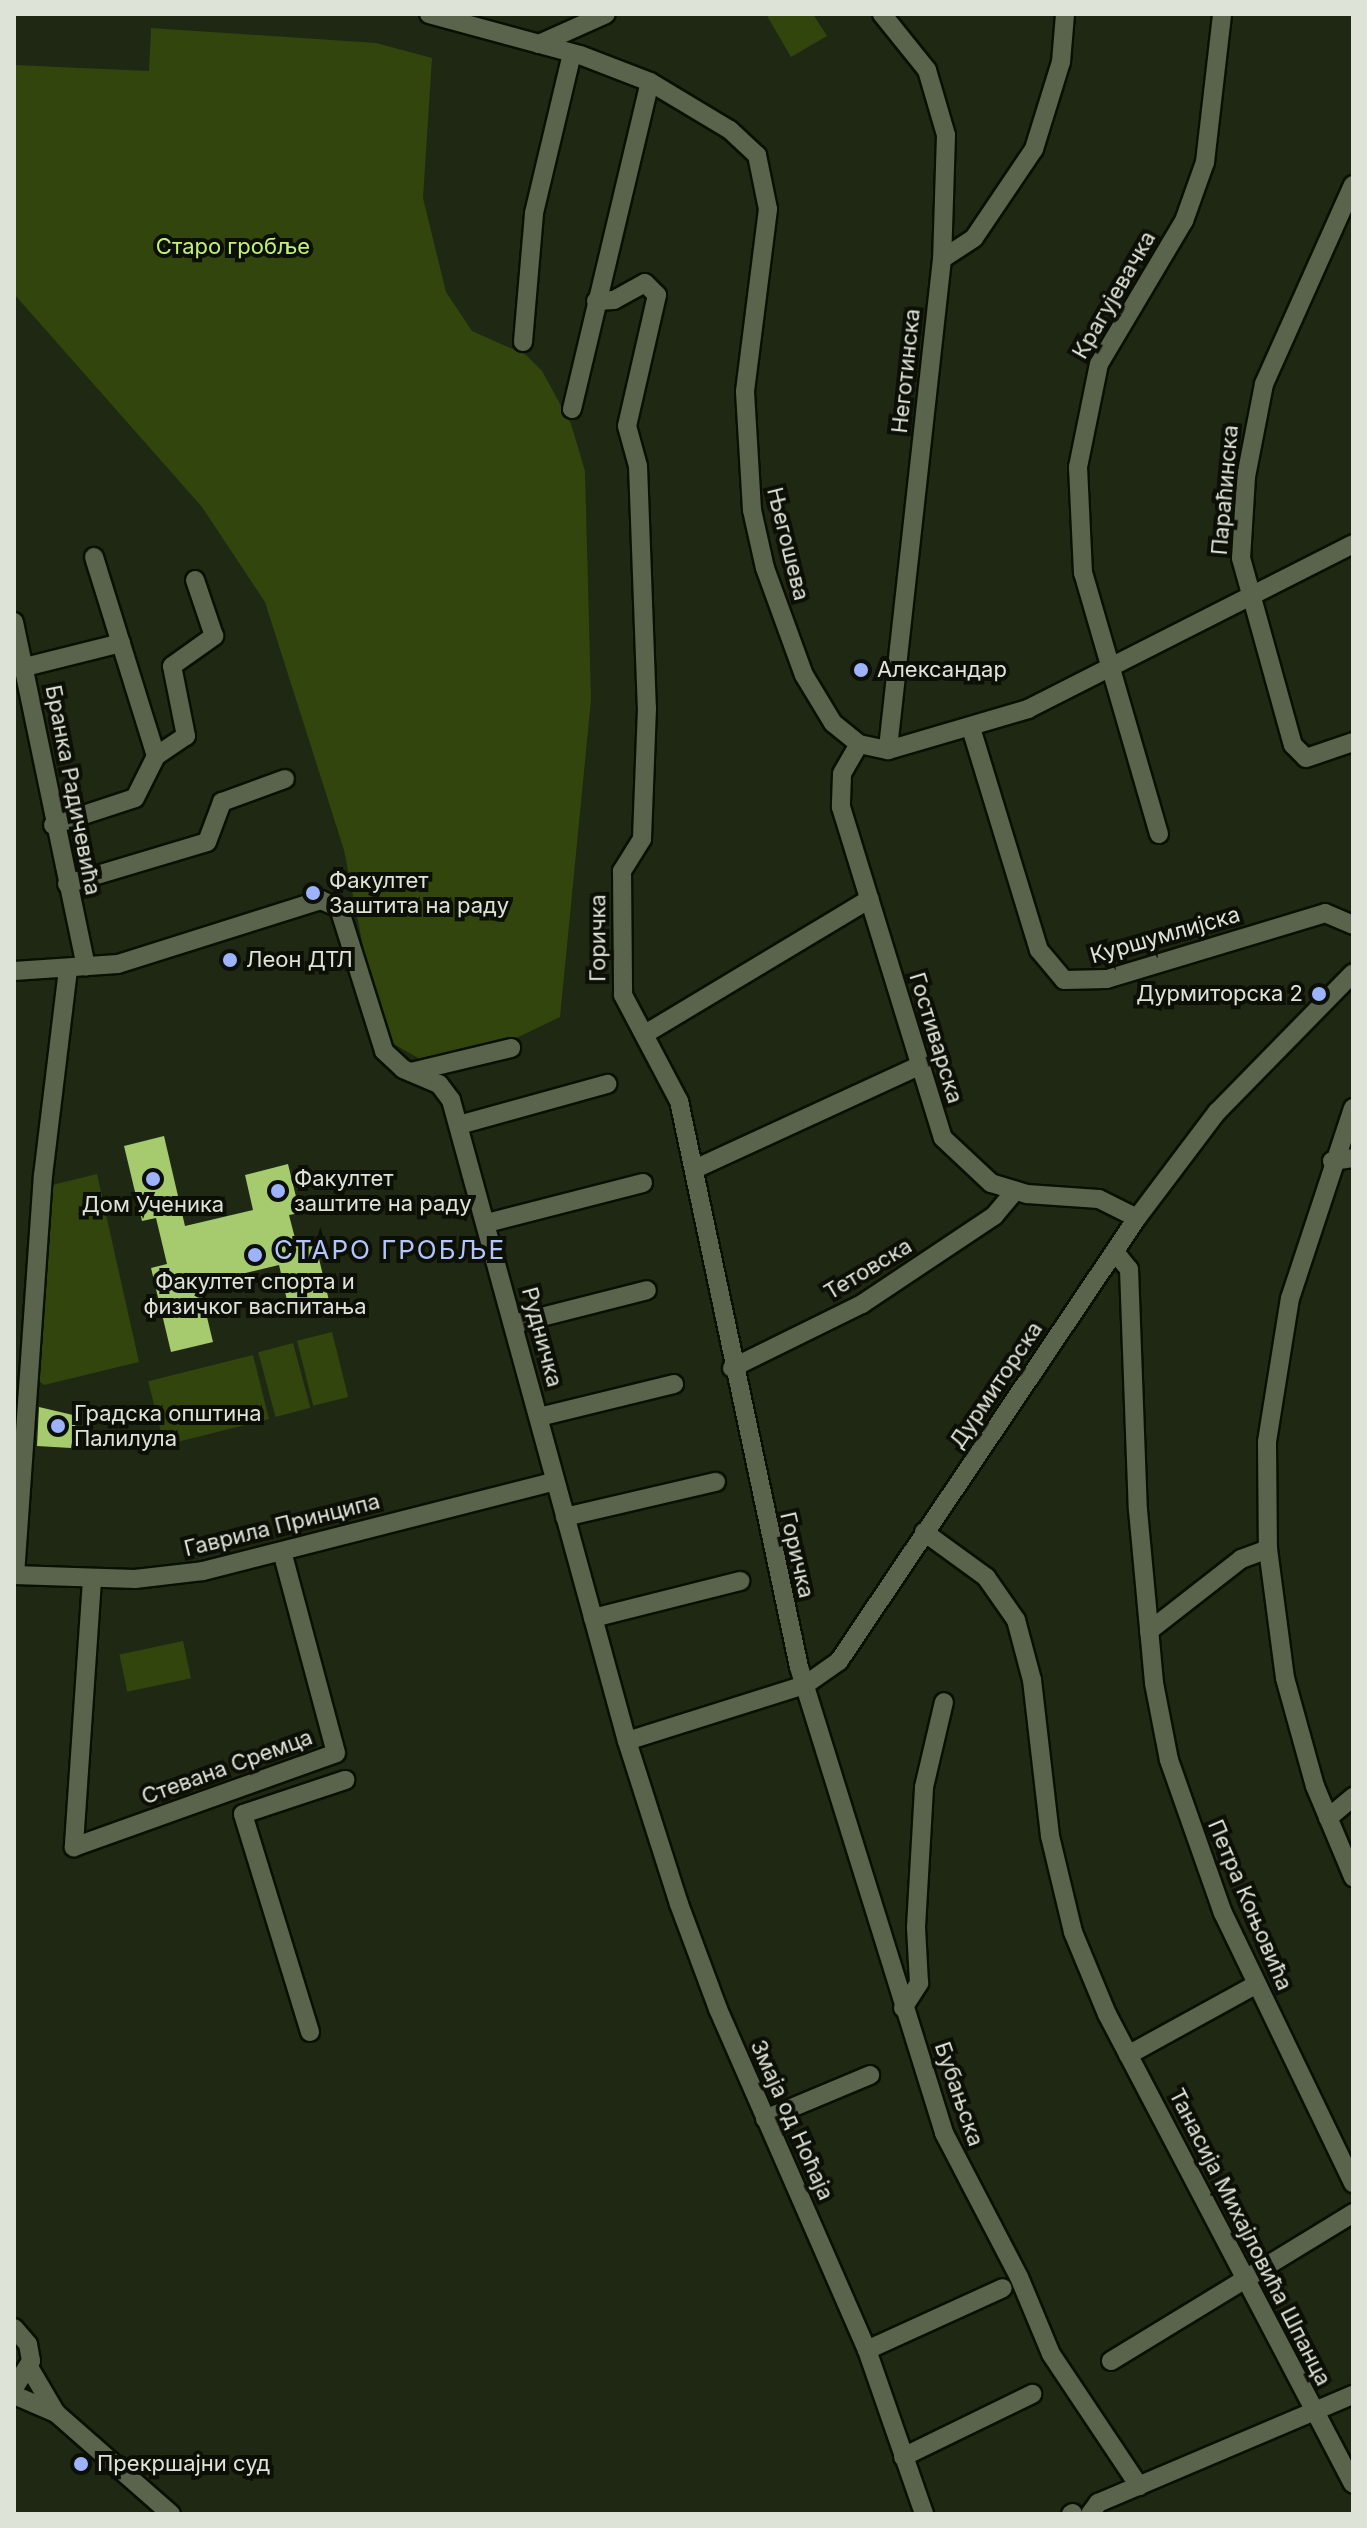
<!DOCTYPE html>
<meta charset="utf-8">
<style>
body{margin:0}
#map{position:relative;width:1367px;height:2528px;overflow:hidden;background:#1f2812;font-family:Inter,sans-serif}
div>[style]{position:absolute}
.green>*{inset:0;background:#32450c;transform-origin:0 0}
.building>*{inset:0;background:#a6ca6e}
.roads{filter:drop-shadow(2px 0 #091001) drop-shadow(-2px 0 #091001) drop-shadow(0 2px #091001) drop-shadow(0 -2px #091001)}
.minor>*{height:18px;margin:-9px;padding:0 9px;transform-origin:9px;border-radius:9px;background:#5a644c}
.dots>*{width:22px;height:22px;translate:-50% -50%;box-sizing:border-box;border:4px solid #0b0f06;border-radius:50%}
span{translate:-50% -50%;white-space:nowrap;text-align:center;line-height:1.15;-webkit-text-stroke:8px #0b0f06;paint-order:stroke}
.park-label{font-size:22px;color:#c1ef78}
.street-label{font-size:22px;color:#dde3d6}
.poi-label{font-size:22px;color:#dde3d6}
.left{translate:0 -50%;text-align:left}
.right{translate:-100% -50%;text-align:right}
.quarter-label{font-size:26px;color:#b4c5fc;letter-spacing:2px}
.frame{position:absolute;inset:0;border:16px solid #dde3d6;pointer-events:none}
</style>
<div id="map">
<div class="green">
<div style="clip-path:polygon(766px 14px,813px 14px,827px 36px,791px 57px)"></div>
<div style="clip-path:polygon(151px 28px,376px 43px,432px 58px,423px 198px,446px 292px,472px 331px,526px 355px,542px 371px,571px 424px,585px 471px,591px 700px,560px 1017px,504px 1044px,420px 1059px,390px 1042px,376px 1013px,344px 850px,265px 602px,202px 507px,14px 294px,14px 65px,149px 71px)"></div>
<div style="clip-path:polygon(97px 1174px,139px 1362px,44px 1385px,36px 1379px,52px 1185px)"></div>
<div style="left:332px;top:1332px;width:67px;height:36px;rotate:76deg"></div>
<div style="left:293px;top:1343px;width:67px;height:36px;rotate:75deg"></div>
<div style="left:253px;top:1355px;width:66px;height:108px;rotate:76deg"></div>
<div style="left:183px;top:1641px;width:38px;height:65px;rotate:78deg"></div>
</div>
<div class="building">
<div style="clip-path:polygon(164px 1136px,185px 1226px,253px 1210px,245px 1175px,288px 1164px,300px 1213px,289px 1215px,297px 1246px,315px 1242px,331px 1309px,291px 1318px,279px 1265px,199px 1284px,213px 1342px,171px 1352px,151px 1268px,167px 1264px,156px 1218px,142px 1221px,124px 1146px)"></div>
<div style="clip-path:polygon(39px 1407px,77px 1416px,71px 1448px,37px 1446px)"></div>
</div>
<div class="roads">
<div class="minor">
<div style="left:429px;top:14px;width:156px;rotate:15.2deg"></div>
<div style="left:580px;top:55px;width:75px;rotate:21.1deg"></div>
<div style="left:650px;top:82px;width:93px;rotate:31deg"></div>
<div style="left:730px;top:130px;width:37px;rotate:43deg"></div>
<div style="left:757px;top:155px;width:55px;rotate:78.5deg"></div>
<div style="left:768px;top:209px;width:184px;rotate:97.2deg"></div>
<div style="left:745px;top:392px;width:118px;rotate:86.6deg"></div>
<div style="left:752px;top:510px;width:59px;rotate:77.4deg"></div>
<div style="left:765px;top:568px;width:114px;rotate:70deg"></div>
<div style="left:804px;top:675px;width:56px;rotate:58.9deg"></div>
<div style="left:833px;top:723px;width:33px;rotate:39deg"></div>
<div style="left:859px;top:744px;width:30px;rotate:12deg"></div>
<div style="left:888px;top:750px;width:146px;rotate:-16.3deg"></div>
<div style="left:1028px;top:709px;width:364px;rotate:-26.9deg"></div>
<div style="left:882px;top:14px;width:72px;rotate:51.2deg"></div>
<div style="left:927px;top:70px;width:68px;rotate:73.7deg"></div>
<div style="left:946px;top:135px;width:124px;rotate:91.8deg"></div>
<div style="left:942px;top:259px;width:494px;rotate:96.3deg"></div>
<div style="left:539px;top:44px;width:73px;rotate:-24.1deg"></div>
<div style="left:1353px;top:185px;width:218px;rotate:114.1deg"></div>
<div style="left:1264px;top:384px;width:95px;rotate:101deg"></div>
<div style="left:1246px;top:477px;width:81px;rotate:93.5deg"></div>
<div style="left:1241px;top:558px;width:194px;rotate:74.5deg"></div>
<div style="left:1293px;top:745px;width:18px;rotate:45deg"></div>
<div style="left:1306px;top:758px;width:50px;rotate:-18.8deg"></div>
<div style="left:942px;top:259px;width:38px;rotate:-33deg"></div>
<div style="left:974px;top:238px;width:107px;rotate:-56deg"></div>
<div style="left:1034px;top:149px;width:91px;rotate:-72.8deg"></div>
<div style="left:1061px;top:62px;width:48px;rotate:-85.2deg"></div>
<div style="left:596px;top:301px;width:18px;rotate:-3deg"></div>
<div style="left:614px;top:300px;width:35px;rotate:-29deg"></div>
<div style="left:645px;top:283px;width:17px;rotate:45deg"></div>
<div style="left:657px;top:295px;width:134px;rotate:102.9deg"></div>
<div style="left:627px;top:426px;width:41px;rotate:74.6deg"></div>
<div style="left:638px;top:466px;width:242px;rotate:87.9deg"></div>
<div style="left:647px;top:708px;width:131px;rotate:92.2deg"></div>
<div style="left:642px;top:839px;width:38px;rotate:122deg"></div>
<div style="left:622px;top:871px;width:124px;rotate:89.5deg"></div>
<div style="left:623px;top:995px;width:120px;rotate:62.2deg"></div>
<div style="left:679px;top:1101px;width:579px;rotate:78.03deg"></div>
<div style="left:799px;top:1667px;width:488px;rotate:72.7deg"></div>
<div style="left:944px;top:2133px;width:162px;rotate:62.5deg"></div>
<div style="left:1019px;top:2277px;width:83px;rotate:67.4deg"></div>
<div style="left:1051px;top:2354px;width:159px;rotate:56.3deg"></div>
<div style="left:523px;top:342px;width:129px;rotate:-85.1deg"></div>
<div style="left:534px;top:213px;width:164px;rotate:-76.6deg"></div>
<div style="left:572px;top:409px;width:336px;rotate:-76.6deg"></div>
<div style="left:94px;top:557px;width:208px;rotate:72.7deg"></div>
<div style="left:14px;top:622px;width:352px;rotate:78.2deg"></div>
<div style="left:25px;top:667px;width:99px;rotate:-14deg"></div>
<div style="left:971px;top:728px;width:232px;rotate:73deg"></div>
<div style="left:1039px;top:950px;width:39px;rotate:50deg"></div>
<div style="left:1064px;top:980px;width:43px;rotate:-1.3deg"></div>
<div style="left:1107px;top:979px;width:228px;rotate:-16.8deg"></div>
<div style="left:1325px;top:913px;width:30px;rotate:23deg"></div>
<div style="left:859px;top:744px;width:34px;rotate:120deg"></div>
<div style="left:842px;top:774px;width:33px;rotate:92deg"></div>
<div style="left:841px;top:807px;width:346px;rotate:72.9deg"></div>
<div style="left:943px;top:1138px;width:66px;rotate:43.2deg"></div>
<div style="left:991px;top:1183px;width:38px;rotate:17deg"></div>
<div style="left:1027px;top:1194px;width:72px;rotate:4deg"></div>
<div style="left:1099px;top:1199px;width:42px;rotate:26.6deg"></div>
<div style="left:53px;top:825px;width:86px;rotate:-18.2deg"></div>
<div style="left:135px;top:798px;width:47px;rotate:-63.4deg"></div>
<div style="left:156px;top:756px;width:36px;rotate:-34deg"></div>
<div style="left:186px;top:736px;width:71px;rotate:-101.3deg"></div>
<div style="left:172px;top:666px;width:52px;rotate:-35.5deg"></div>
<div style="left:214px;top:636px;width:59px;rotate:-108.7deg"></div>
<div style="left:1159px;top:834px;width:272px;rotate:-106.2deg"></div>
<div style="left:1083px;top:573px;width:106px;rotate:-92.7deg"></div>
<div style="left:1078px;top:467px;width:105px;rotate:-78.5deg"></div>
<div style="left:1099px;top:364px;width:166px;rotate:-59.3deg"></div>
<div style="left:1184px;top:221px;width:63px;rotate:-70.4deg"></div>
<div style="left:1205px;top:162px;width:149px;rotate:-83.4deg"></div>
<div style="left:67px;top:884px;width:146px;rotate:-16.7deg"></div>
<div style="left:207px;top:842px;width:43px;rotate:-69.4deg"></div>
<div style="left:222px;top:802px;width:67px;rotate:-20.1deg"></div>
<div style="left:14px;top:971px;width:104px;rotate:-3.9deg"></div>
<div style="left:118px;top:964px;width:213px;rotate:-17.5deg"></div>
<div style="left:321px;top:900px;width:20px;rotate:24deg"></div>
<div style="left:339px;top:908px;width:150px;rotate:72.5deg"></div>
<div style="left:384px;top:1051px;width:26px;rotate:43deg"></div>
<div style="left:403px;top:1069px;width:39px;rotate:23deg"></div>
<div style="left:439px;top:1084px;width:20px;rotate:53deg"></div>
<div style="left:451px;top:1100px;width:665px;rotate:74.65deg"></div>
<div style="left:627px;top:1741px;width:171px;rotate:72.3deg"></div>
<div style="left:679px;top:1904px;width:112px;rotate:69.6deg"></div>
<div style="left:718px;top:2009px;width:372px;rotate:66.4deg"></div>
<div style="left:867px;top:2350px;width:174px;rotate:70.8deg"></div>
<div style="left:645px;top:1034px;width:262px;rotate:-31deg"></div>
<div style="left:411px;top:1072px;width:103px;rotate:-13.5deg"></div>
<div style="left:1353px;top:1108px;width:200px;rotate:108.3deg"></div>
<div style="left:1290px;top:1298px;width:146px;rotate:99.1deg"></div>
<div style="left:1267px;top:1442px;width:107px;rotate:89.5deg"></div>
<div style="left:1268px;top:1549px;width:130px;rotate:82.5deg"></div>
<div style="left:1285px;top:1678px;width:112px;rotate:74.5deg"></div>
<div style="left:1315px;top:1786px;width:99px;rotate:67.3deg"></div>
<div style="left:459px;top:1125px;width:154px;rotate:-15.5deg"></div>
<div style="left:1332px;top:1161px;width:21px;rotate:-8deg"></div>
<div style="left:697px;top:1168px;width:244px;rotate:-24.7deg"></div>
<div style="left:487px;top:1223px;width:161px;rotate:-14.4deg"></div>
<div style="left:1115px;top:1252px;width:22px;rotate:51deg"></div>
<div style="left:1129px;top:1269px;width:241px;rotate:87.9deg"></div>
<div style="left:1138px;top:1510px;width:174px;rotate:84.7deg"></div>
<div style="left:1154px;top:1683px;width:78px;rotate:79deg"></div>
<div style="left:1169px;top:1760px;width:162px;rotate:70.6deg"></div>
<div style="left:1223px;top:1913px;width:300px;rotate:64.3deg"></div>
<div style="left:514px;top:1324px;width:137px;rotate:-14.3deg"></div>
<div style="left:732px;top:1368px;width:145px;rotate:-26.2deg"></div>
<div style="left:862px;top:1304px;width:159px;rotate:-33.7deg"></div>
<div style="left:994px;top:1216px;width:33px;rotate:-50deg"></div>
<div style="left:539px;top:1417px;width:139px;rotate:-13.7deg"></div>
<div style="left:565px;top:1517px;width:155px;rotate:-13.1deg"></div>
<div style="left:924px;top:1532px;width:77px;rotate:36deg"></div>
<div style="left:986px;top:1577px;width:52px;rotate:55.1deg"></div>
<div style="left:1016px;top:1620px;width:62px;rotate:75.1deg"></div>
<div style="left:1032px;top:1680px;width:157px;rotate:83.4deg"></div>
<div style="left:1050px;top:1836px;width:99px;rotate:76.5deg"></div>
<div style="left:1073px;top:1932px;width:89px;rotate:67.5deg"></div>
<div style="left:1107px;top:2014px;width:530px;rotate:62.37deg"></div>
<div style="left:14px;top:1575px;width:121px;rotate:1.9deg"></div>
<div style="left:135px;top:1579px;width:68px;rotate:-6.7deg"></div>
<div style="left:203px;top:1571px;width:363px;rotate:-14.3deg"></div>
<div style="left:15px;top:1575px;width:400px;rotate:-86deg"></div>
<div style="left:43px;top:1176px;width:209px;rotate:-83.1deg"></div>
<div style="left:92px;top:1580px;width:268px;rotate:93.9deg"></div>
<div style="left:74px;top:1847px;width:278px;rotate:-19.7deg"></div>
<div style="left:336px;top:1753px;width:208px;rotate:-105deg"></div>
<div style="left:593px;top:1618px;width:152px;rotate:-14.1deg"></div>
<div style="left:1149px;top:1631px;width:117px;rotate:-38deg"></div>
<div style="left:1241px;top:1559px;width:29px;rotate:-20deg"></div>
<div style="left:627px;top:1741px;width:187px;rotate:-17.5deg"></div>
<div style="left:805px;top:1685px;width:42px;rotate:-35.2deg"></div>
<div style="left:839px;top:1661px;width:534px;rotate:-56.07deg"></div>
<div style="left:1137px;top:1218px;width:133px;rotate:-53deg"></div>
<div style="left:1217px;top:1112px;width:194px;rotate:-45.6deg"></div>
<div style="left:1328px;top:1818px;width:33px;rotate:-40deg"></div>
<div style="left:903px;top:2008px;width:30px;rotate:-57deg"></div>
<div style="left:919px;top:1983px;width:56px;rotate:-93.1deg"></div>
<div style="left:916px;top:1927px;width:140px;rotate:-86.7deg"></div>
<div style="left:924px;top:1787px;width:87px;rotate:-76.8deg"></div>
<div style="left:310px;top:2032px;width:228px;rotate:-107.1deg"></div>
<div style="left:243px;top:1814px;width:108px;rotate:-18.4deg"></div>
<div style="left:1128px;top:2055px;width:147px;rotate:-28.8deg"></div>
<div style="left:765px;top:2119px;width:114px;rotate:-22.7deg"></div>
<div style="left:14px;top:2328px;width:21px;rotate:49deg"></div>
<div style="left:28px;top:2344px;width:17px;rotate:80deg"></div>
<div style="left:31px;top:2361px;width:32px;rotate:122deg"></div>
<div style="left:867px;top:2350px;width:149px;rotate:-24.5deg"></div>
<div style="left:1111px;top:2361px;width:284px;rotate:-31.4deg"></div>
<div style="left:29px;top:2367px;width:53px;rotate:59.6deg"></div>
<div style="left:56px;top:2413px;width:153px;rotate:41.3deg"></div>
<div style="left:14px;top:2395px;width:46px;rotate:23.2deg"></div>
<div style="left:903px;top:2457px;width:144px;rotate:-26deg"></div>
<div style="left:1071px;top:2514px;width:2px;rotate:-27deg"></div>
<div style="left:1090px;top:2514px;width:14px;rotate:-54deg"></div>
<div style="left:1098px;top:2503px;width:277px;rotate:-23deg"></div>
</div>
</div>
<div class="dots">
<div style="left:861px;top:670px;background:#9eb3fd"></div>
<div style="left:313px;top:893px;background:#9eb3fd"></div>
<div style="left:230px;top:960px;background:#9eb3fd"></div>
<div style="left:1319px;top:994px;background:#9eb3fd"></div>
<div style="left:153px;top:1179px;background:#9eb3fd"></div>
<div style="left:278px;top:1191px;background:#9eb3fd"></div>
<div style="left:255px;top:1255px;background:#9eb3fd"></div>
<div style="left:58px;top:1426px;background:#9eb3fd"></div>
<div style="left:81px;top:2464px;background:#9eb3fd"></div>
</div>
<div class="park-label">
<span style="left:233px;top:247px">Старо гробље</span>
</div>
<div class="street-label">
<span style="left:1114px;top:295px;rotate:-60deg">Крагујевачка</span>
<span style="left:906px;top:371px;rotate:-84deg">Неготинска</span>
<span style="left:1225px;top:490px;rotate:-85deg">Параћинска</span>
<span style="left:788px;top:544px;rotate:76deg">Његошева</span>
<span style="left:73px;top:790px;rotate:79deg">Бранка Радичевића</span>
<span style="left:1165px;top:935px;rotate:-16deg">Куршумлијска</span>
<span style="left:598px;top:938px;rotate:-90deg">Горичка</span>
<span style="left:936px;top:1038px;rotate:73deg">Гостиварска</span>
<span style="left:868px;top:1269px;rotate:-31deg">Тетовска</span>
<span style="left:542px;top:1337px;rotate:75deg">Рудничка</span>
<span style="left:996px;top:1385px;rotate:-56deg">Дурмиторска</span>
<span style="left:282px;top:1525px;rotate:-14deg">Гаврила Принципа</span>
<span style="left:797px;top:1555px;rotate:77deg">Горичка</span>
<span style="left:227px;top:1767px;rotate:-20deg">Стевана Сремца</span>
<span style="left:1250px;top:1905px;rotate:67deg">Петра Коњовића</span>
<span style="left:959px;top:2094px;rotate:71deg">Бубањска</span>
<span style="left:792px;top:2120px;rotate:66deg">Змаја од Ноћаја</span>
<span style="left:1250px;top:2237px;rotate:63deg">Танасија Михајловића Шпанца</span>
</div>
<div class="poi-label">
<span class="left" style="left:877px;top:670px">Александар</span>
<span class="left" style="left:329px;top:893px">Факултет<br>Заштита на раду</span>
<span class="left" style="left:246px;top:960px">Леон ДТЛ</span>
<span class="right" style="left:1303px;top:994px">Дурмиторска 2</span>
<span class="left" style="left:294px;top:1191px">Факултет<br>заштите на раду</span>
<span style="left:153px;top:1205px">Дом Ученика</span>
<span style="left:255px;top:1294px">Факултет спорта и<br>физичког васпитања</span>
<span class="left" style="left:74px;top:1426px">Градска општина<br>Палилула</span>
<span class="left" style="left:97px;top:2464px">Прекршајни суд</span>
</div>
<div class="quarter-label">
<span style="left:390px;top:1250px">СТАРО ГРОБЉЕ</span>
</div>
<div class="frame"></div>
</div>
